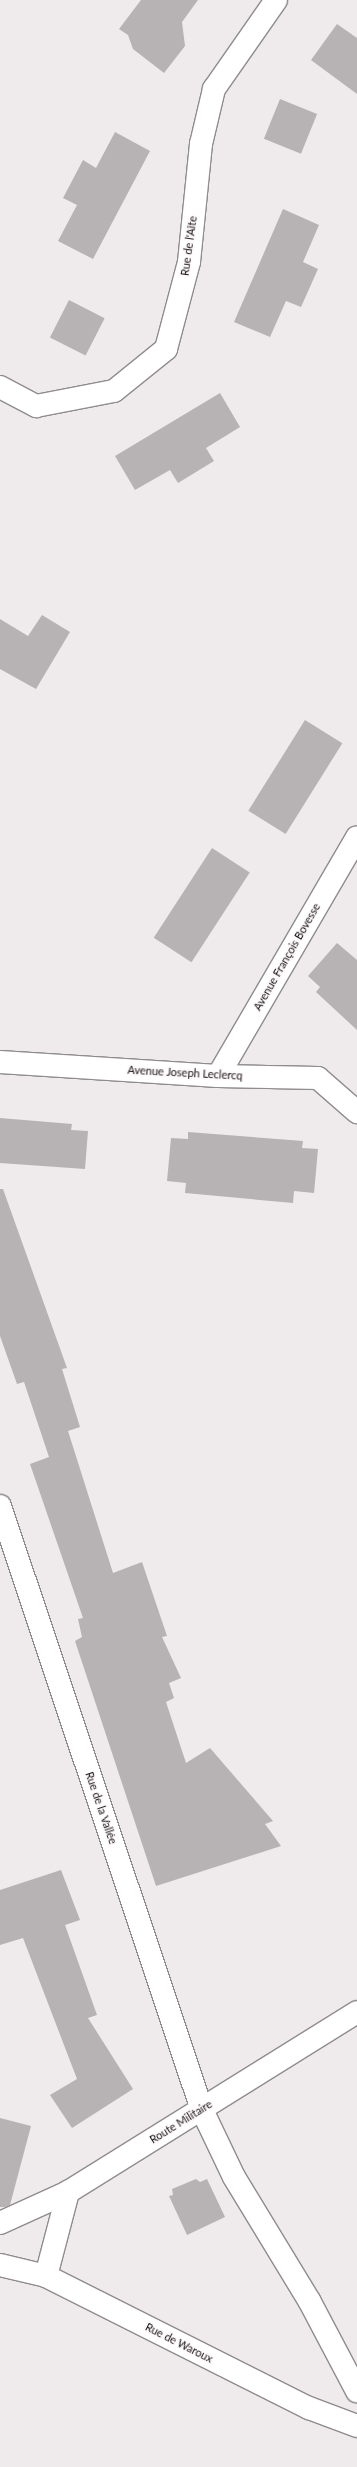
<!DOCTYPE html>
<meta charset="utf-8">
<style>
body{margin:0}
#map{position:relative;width:357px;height:2467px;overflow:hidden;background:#efeaec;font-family:Lato,sans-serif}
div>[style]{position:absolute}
.building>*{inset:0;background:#b7b2b3;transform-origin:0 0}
.roads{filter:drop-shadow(1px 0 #908c8d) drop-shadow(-1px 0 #908c8d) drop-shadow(0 1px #908c8d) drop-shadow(0 -1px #908c8d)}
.street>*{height:22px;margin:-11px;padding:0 11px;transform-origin:11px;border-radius:11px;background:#fff}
.secondary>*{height:22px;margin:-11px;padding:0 11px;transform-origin:11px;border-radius:11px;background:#fff}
span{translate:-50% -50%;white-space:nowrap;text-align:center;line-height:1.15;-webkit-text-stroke:3px #fdf8f9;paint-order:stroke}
.street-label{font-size:11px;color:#161415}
</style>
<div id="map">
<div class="building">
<div style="clip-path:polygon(141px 0,198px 0,182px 22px,185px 46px,164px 73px,133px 49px,128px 35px,119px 29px)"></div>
<div style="clip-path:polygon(337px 24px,357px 38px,357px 94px,311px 60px)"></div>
<div style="left:280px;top:99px;width:40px;height:43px;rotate:22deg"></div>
<div style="clip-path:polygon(115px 132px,150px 151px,93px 259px,58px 241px,77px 205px,63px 198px,83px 160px,96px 168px)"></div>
<div style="clip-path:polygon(283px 209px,319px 225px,303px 262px,318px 269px,301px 307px,286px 301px,270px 337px,234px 322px)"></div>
<div style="left:69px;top:300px;width:40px;height:42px;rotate:27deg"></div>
<div style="clip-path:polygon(220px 393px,240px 427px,206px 448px,214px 461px,178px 483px,170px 470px,135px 490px,115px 456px)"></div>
<div style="clip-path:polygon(42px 615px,70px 632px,36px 689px,0 669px,0 619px,28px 636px)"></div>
<div style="left:305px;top:720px;width:44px;height:107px;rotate:32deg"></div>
<div style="left:212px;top:848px;width:45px;height:107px;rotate:33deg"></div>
<div style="clip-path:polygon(337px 943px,357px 960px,357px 1030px,316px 992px,320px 987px,308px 976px)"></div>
<div style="clip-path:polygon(0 1118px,72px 1124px,71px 1130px,88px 1131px,85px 1169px,0 1163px)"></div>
<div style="clip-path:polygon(188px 1132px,303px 1141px,302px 1148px,318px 1149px,314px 1193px,294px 1191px,293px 1203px,185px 1193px,186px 1183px,167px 1181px,171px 1138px,188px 1139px)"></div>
<div style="clip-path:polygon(0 1189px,3px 1189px,67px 1368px,62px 1369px,80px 1427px,68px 1431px,113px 1573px,142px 1562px,167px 1636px,162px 1637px,181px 1678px,169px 1683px,174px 1698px,166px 1702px,186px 1763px,210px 1748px,273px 1821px,265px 1824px,281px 1846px,156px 1886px,75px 1641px,82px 1637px,78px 1619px,83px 1618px,30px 1464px,49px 1457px,24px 1382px,17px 1384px,0 1336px)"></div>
<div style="clip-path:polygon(61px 1870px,80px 1920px,65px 1925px,97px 2015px,88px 2018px,133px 2089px,72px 2128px,50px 2095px,77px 2079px,23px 1938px,0 1945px,0 1890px)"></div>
<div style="clip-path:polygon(0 2118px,31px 2126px,10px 2205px,5px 2207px,0 2207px)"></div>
<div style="clip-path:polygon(196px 2179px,200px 2182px,207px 2179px,225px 2217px,187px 2235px,169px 2196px,173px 2195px,172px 2189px)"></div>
</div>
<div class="roads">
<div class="street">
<div style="left:0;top:387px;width:41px;rotate:27.8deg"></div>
<div style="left:36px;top:406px;width:79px;rotate:-10.9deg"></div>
<div style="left:114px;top:391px;width:67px;rotate:-38.9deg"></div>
<div style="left:166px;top:349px;width:90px;rotate:-75.2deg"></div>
<div style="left:189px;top:262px;width:119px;rotate:-84.2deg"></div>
<div style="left:201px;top:144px;width:57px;rotate:-76.7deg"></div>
<div style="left:214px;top:89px;width:108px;rotate:-55.1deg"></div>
<div style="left:0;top:1062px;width:218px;rotate:3.7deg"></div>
<div style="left:218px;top:1076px;width:100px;rotate:1.1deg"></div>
<div style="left:318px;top:1078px;width:52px;rotate:41.1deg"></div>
<div style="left:218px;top:1076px;width:276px;rotate:-59.8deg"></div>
<div style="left:0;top:1506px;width:637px;rotate:71.51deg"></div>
</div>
<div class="secondary">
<div style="left:202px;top:2110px;width:74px;rotate:64.5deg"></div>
<div style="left:234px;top:2177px;width:146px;rotate:58.7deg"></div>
<div style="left:310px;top:2302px;width:101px;rotate:62.2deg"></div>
<div style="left:0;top:2223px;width:75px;rotate:-24.5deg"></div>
<div style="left:68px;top:2192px;width:340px;rotate:-31.9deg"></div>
<div style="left:0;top:2265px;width:47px;rotate:13.4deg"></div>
<div style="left:46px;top:2276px;width:294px;rotate:26.7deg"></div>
<div style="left:309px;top:2408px;width:51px;rotate:20.6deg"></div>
<div style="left:46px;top:2276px;width:87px;rotate:-75.3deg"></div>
</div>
</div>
<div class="street-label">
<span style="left:189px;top:246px;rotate:-82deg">Rue de l'Aîte</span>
<span style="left:287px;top:957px;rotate:-60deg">Avenue François Bovesse</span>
<span style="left:185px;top:1073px;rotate:3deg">Avenue Joseph Leclercq</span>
<span style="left:101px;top:1808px;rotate:71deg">Rue de la Vallée</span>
<span style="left:181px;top:2122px;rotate:-32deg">Route Militaire</span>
<span style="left:179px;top:2343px;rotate:27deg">Rue de Waroux</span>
</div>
</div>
